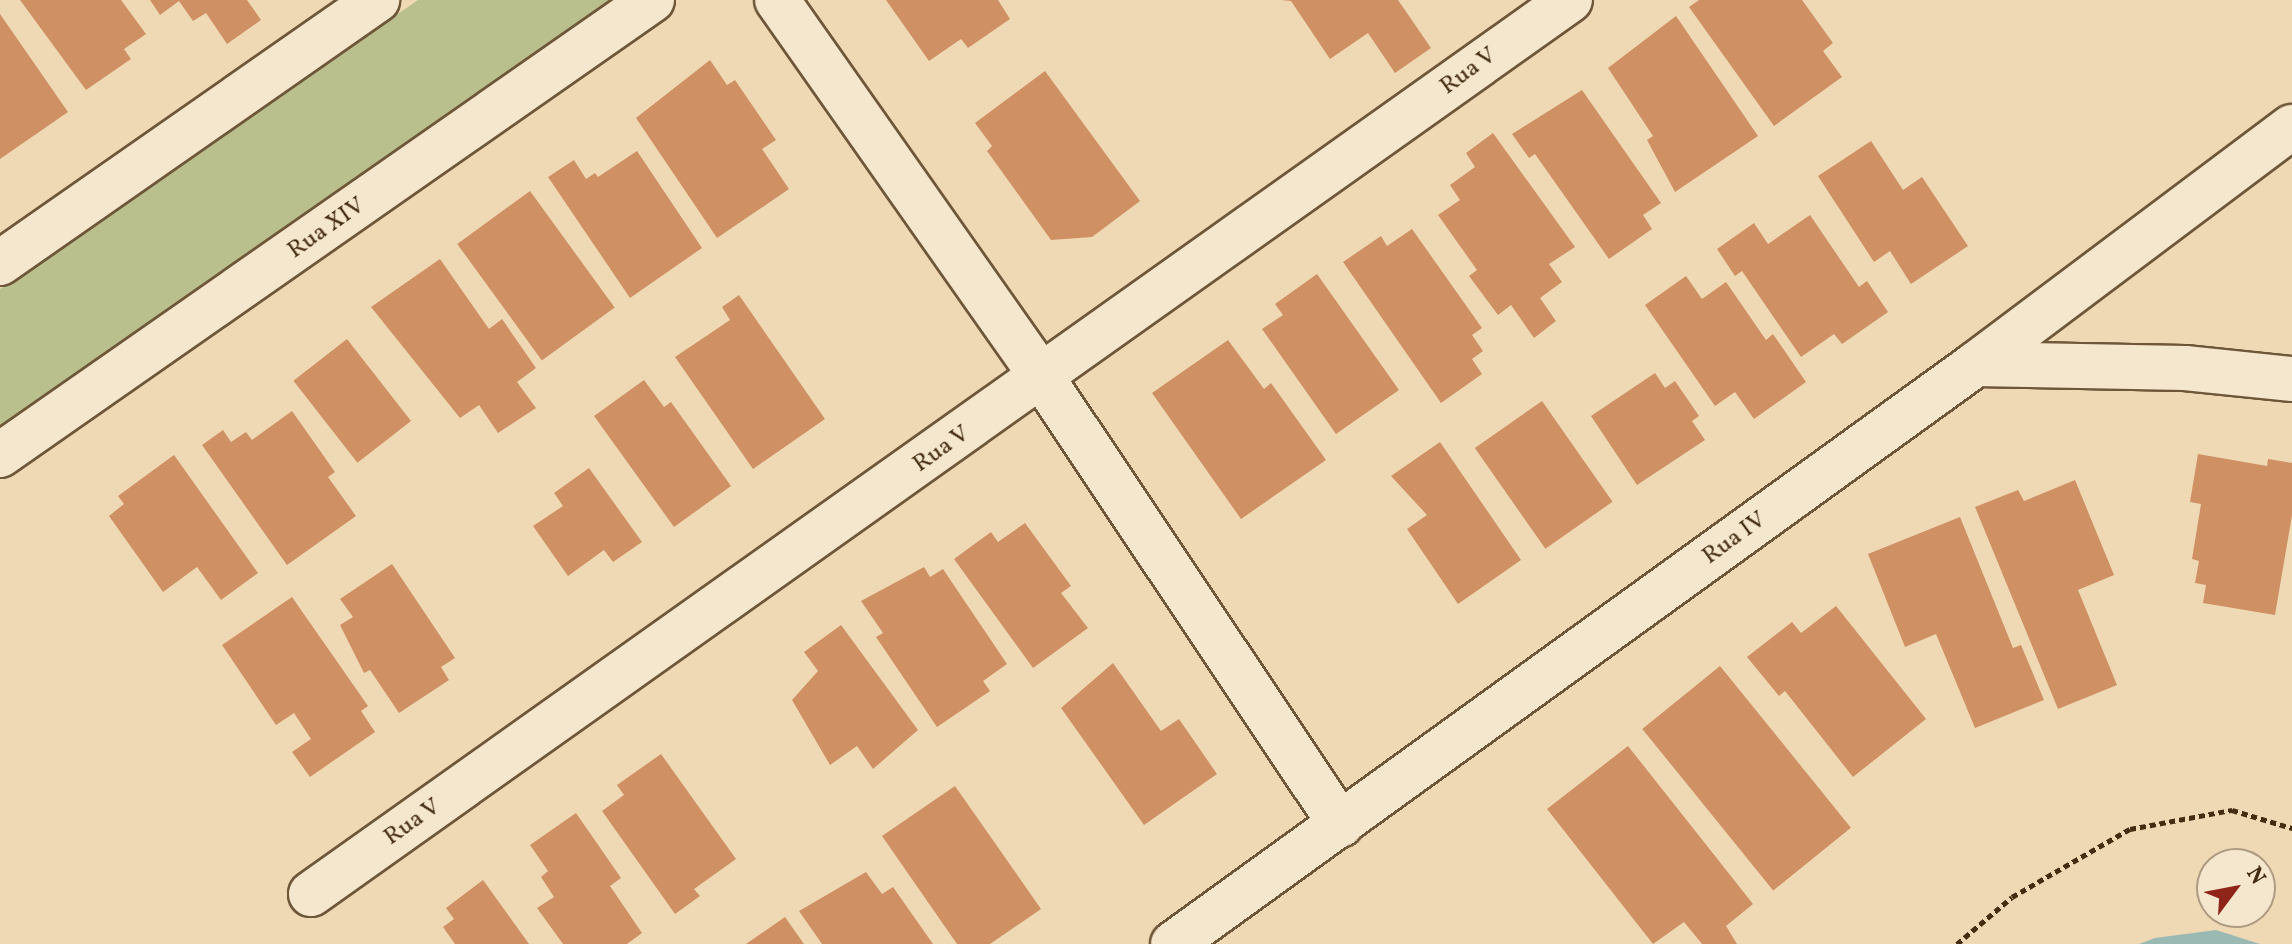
<!DOCTYPE html>
<style>
body{margin:0}
#map{position:relative;width:2292px;height:944px;overflow:hidden;background:#efd9b4;font-family:Vollkorn,serif}
div>[style]{position:absolute}
.green>*{inset:0;background:#b9bf8d}
.water>*{inset:0;background:#9ab9b3}
.building>*{inset:0;background:#cf9064;transform-origin:0 0}
.path>*{height:5px;margin-top:-2.5px;transform-origin:0;background:repeating-linear-gradient(90deg,#432c10 0 6px,transparent 0 10px)}
.roads{filter:drop-shadow(2px 0 #6e5739) drop-shadow(-2px 0 #6e5739) drop-shadow(0 2px #6e5739) drop-shadow(0 -2px #6e5739)}
.minor>*{height:44px;margin:-22px;padding:0 22px;transform-origin:22px;border-radius:22px;background:#f5e6ce}
span{translate:-50% -50%;white-space:nowrap;text-align:center;line-height:1.15;-webkit-text-stroke:8px #f5e6ce;paint-order:stroke}
.street-label{font-size:24px;color:#432c10}
.north{position:absolute;left:2196px;top:848px;width:80px;height:80px;box-sizing:border-box;background:#f5e6ce;border:2px solid #ae9c82;border-radius:50%;rotate:58deg;font-size:22px;font-weight:700;line-height:32px;text-align:center;color:#432c10}
.north::after{content:'';display:block;margin:auto;width:28px;height:36px;background:#8f2418;clip-path:polygon(50% 0,100% 100%,50% 72%,0 100%)}
</style>
<div id="map">
<div class="green">
<div style="clip-path:polygon(418px 0,643px 0,0 432px,0 289px)"></div>
</div>
<div class="water">
<div style="clip-path:polygon(2216px 930px,2260px 944px,2139px 944px,2155px 938px)"></div>
</div>
<div class="building">
<div style="clip-path:polygon(20px 0,121px 0,146px 34px,124px 49px,131px 59px,86px 90px)"></div>
<div style="clip-path:polygon(150px 0,247px 0,261px 20px,227px 44px,206px 13px,193px 21px,179px 1px,160px 15px)"></div>
<div style="clip-path:polygon(886px 0,998px 0,1010px 19px,968px 48px,961px 39px,929px 61px)"></div>
<div style="clip-path:polygon(1281px 0,1398px 0,1431px 48px,1395px 73px,1368px 33px,1330px 59px,1291px 1px)"></div>
<div style="clip-path:polygon(1699px 0,1802px 0,1833px 43px,1823px 51px,1842px 77px,1774px 126px,1689px 7px)"></div>
<div style="clip-path:polygon(0 14px,68px 112px,0 159px)"></div>
<div style="clip-path:polygon(1676px 16px,1758px 136px,1675px 192px,1647px 140px,1653px 136px,1608px 68px)"></div>
<div style="clip-path:polygon(710px 60px,727px 85px,735px 80px,776px 140px,762px 149px,789px 189px,717px 238px,636px 118px)"></div>
<div style="clip-path:polygon(1045px 71px,1140px 201px,1092px 237px,1051px 240px,987px 151px,992px 146px,975px 123px)"></div>
<div style="clip-path:polygon(1582px 90px,1661px 203px,1643px 215px,1652px 229px,1609px 259px,1535px 154px,1529px 158px,1512px 134px)"></div>
<div style="clip-path:polygon(1493px 133px,1575px 247px,1549px 264px,1562px 282px,1540px 298px,1556px 321px,1534px 338px,1511px 305px,1498px 315px,1469px 276px,1477px 270px,1438px 215px,1460px 200px,1450px 185px,1475px 167px,1466px 153px)"></div>
<div style="clip-path:polygon(1871px 141px,1903px 190px,1922px 177px,1968px 246px,1911px 284px,1890px 251px,1874px 262px,1818px 176px)"></div>
<div style="clip-path:polygon(637px 151px,702px 248px,630px 298px,548px 177px,574px 160px,586px 179px,595px 173px,598px 177px)"></div>
<div style="left:530px;top:191px;width:144px;height:90px;rotate:54deg"></div>
<div style="clip-path:polygon(1810px 215px,1859px 287px,1867px 281px,1888px 312px,1842px 344px,1834px 334px,1801px 357px,1742px 271px,1735px 276px,1717px 249px,1754px 223px,1768px 244px)"></div>
<div style="clip-path:polygon(1412px 229px,1482px 328px,1472px 335px,1483px 351px,1472px 359px,1482px 374px,1441px 403px,1343px 262px,1381px 236px,1387px 246px)"></div>
<div style="clip-path:polygon(440px 259px,489px 329px,502px 319px,536px 368px,517px 382px,536px 408px,498px 433px,479px 405px,460px 418px,371px 307px)"></div>
<div style="clip-path:polygon(1317px 274px,1399px 390px,1336px 434px,1262px 329px,1283px 315px,1275px 304px)"></div>
<div style="clip-path:polygon(1686px 276px,1702px 299px,1726px 282px,1766px 340px,1773px 334px,1806px 382px,1754px 419px,1735px 392px,1715px 406px,1645px 305px)"></div>
<div style="clip-path:polygon(739px 295px,825px 419px,753px 469px,675px 357px,730px 320px,722px 307px)"></div>
<div style="left:347px;top:339px;width:104px;height:68px;rotate:52deg"></div>
<div style="clip-path:polygon(1228px 340px,1264px 389px,1271px 383px,1326px 460px,1241px 519px,1152px 393px)"></div>
<div style="clip-path:polygon(1655px 373px,1665px 388px,1675px 381px,1699px 416px,1692px 421px,1705px 440px,1637px 485px,1591px 416px)"></div>
<div style="clip-path:polygon(644px 380px,664px 407px,671px 402px,731px 486px,674px 527px,594px 416px)"></div>
<div style="left:1542px;top:401px;width:123px;height:82px;rotate:55deg"></div>
<div style="clip-path:polygon(292px 411px,335px 472px,328px 477px,356px 516px,287px 565px,202px 445px,223px 430px,231px 442px,246px 432px,252px 440px)"></div>
<div style="clip-path:polygon(1440px 442px,1521px 560px,1458px 604px,1407px 529px,1427px 515px,1391px 476px)"></div>
<div style="clip-path:polygon(2198px 454px,2267px 466px,2268px 459px,2292px 463px,2292px 515px,2275px 615px,2203px 603px,2206px 585px,2195px 583px,2199px 561px,2192px 559px,2201px 504px,2190px 502px)"></div>
<div style="clip-path:polygon(174px 455px,258px 573px,221px 600px,197px 567px,163px 592px,109px 516px,124px 504px,118px 496px)"></div>
<div style="clip-path:polygon(589px 468px,642px 542px,613px 562px,604px 550px,568px 576px,533px 526px,563px 506px,554px 493px)"></div>
<div style="clip-path:polygon(2075px 480px,2114px 575px,2078px 590px,2117px 685px,2058px 709px,1975px 507px,2018px 490px,2024px 501px)"></div>
<div style="clip-path:polygon(1960px 517px,2013px 648px,2021px 645px,2044px 700px,1975px 728px,1936px 634px,1905px 647px,1868px 554px)"></div>
<div style="clip-path:polygon(1025px 523px,1071px 586px,1061px 593px,1088px 628px,1033px 668px,954px 559px,991px 532px,998px 542px)"></div>
<div style="clip-path:polygon(392px 564px,455px 658px,441px 667px,449px 680px,399px 713px,370px 670px,364px 673px,340px 625px,353px 617px,340px 599px)"></div>
<div style="clip-path:polygon(924px 567px,930px 577px,943px 569px,1007px 664px,983px 681px,990px 691px,937px 727px,876px 637px,883px 633px,861px 601px)"></div>
<div style="clip-path:polygon(292px 597px,368px 706px,361px 711px,375px 732px,310px 777px,292px 752px,311px 739px,294px 713px,276px 725px,222px 645px)"></div>
<div style="clip-path:polygon(1836px 606px,1926px 719px,1853px 777px,1785px 691px,1779px 696px,1747px 657px,1792px 622px,1801px 633px)"></div>
<div style="clip-path:polygon(841px 625px,918px 730px,873px 769px,857px 746px,830px 765px,792px 700px,818px 671px,804px 652px)"></div>
<div style="clip-path:polygon(1113px 663px,1161px 731px,1179px 719px,1217px 774px,1144px 825px,1061px 708px)"></div>
<div style="left:1720px;top:666px;width:208px;height:100px;rotate:51deg"></div>
<div style="clip-path:polygon(1628px 746px,1753px 904px,1726px 926px,1737px 944px,1702px 944px,1684px 922px,1653px 944px,1547px 809px)"></div>
<div style="clip-path:polygon(661px 754px,736px 859px,694px 889px,700px 896px,675px 914px,602px 811px,624px 795px,617px 785px)"></div>
<div style="clip-path:polygon(955px 786px,1041px 909px,990px 944px,957px 944px,882px 836px)"></div>
<div style="clip-path:polygon(576px 813px,621px 878px,610px 886px,642px 933px,627px 944px,563px 944px,537px 908px,554px 897px,541px 877px,548px 871px,530px 845px)"></div>
<div style="clip-path:polygon(866px 872px,882px 894px,893px 887px,933px 944px,822px 944px,799px 911px)"></div>
<div style="clip-path:polygon(483px 880px,529px 944px,455px 944px,443px 927px,454px 919px,446px 908px)"></div>
<div style="clip-path:polygon(785px 917px,804px 944px,746px 944px)"></div>
</div>
<div class="path">
<div style="left:1957px;top:944px;width:72px;rotate:-40.5deg"></div>
<div style="left:2012px;top:897px;width:136px;rotate:-30deg"></div>
<div style="left:2130px;top:829px;width:104px;rotate:-10.6deg"></div>
<div style="left:2232px;top:810px;width:63px;rotate:16.7deg"></div>
</div>
<div class="roads">
<div class="minor">
<div style="left:777px;top:0;width:463px;rotate:54.9deg"></div>
<div style="left:1043px;top:379px;width:536px;rotate:56.25deg"></div>
<div style="left:0;top:263px;width:460px;rotate:-34.9deg"></div>
<div style="left:1976px;top:364px;width:209px;rotate:1.1deg"></div>
<div style="left:2185px;top:368px;width:108px;rotate:5.9deg"></div>
<div style="left:0;top:455px;width:795px;rotate:-34.91deg"></div>
<div style="left:311px;top:894px;width:1544px;rotate:-35.38deg"></div>
<div style="left:1173px;top:944px;width:991px;rotate:-35.84deg"></div>
<div style="left:1976px;top:364px;width:395px;rotate:-36.9deg"></div>
</div>
</div>
<div class="street-label">
<span style="left:1469px;top:72px;rotate:-36deg">Rua V</span>
<span style="left:327px;top:229px;rotate:-35deg">Rua XIV</span>
<span style="left:942px;top:450px;rotate:-35deg">Rua V</span>
<span style="left:1735px;top:539px;rotate:-36deg">Rua IV</span>
<span style="left:413px;top:823px;rotate:-35deg">Rua V</span>
</div>
<div class="north">N</div>
</div>
